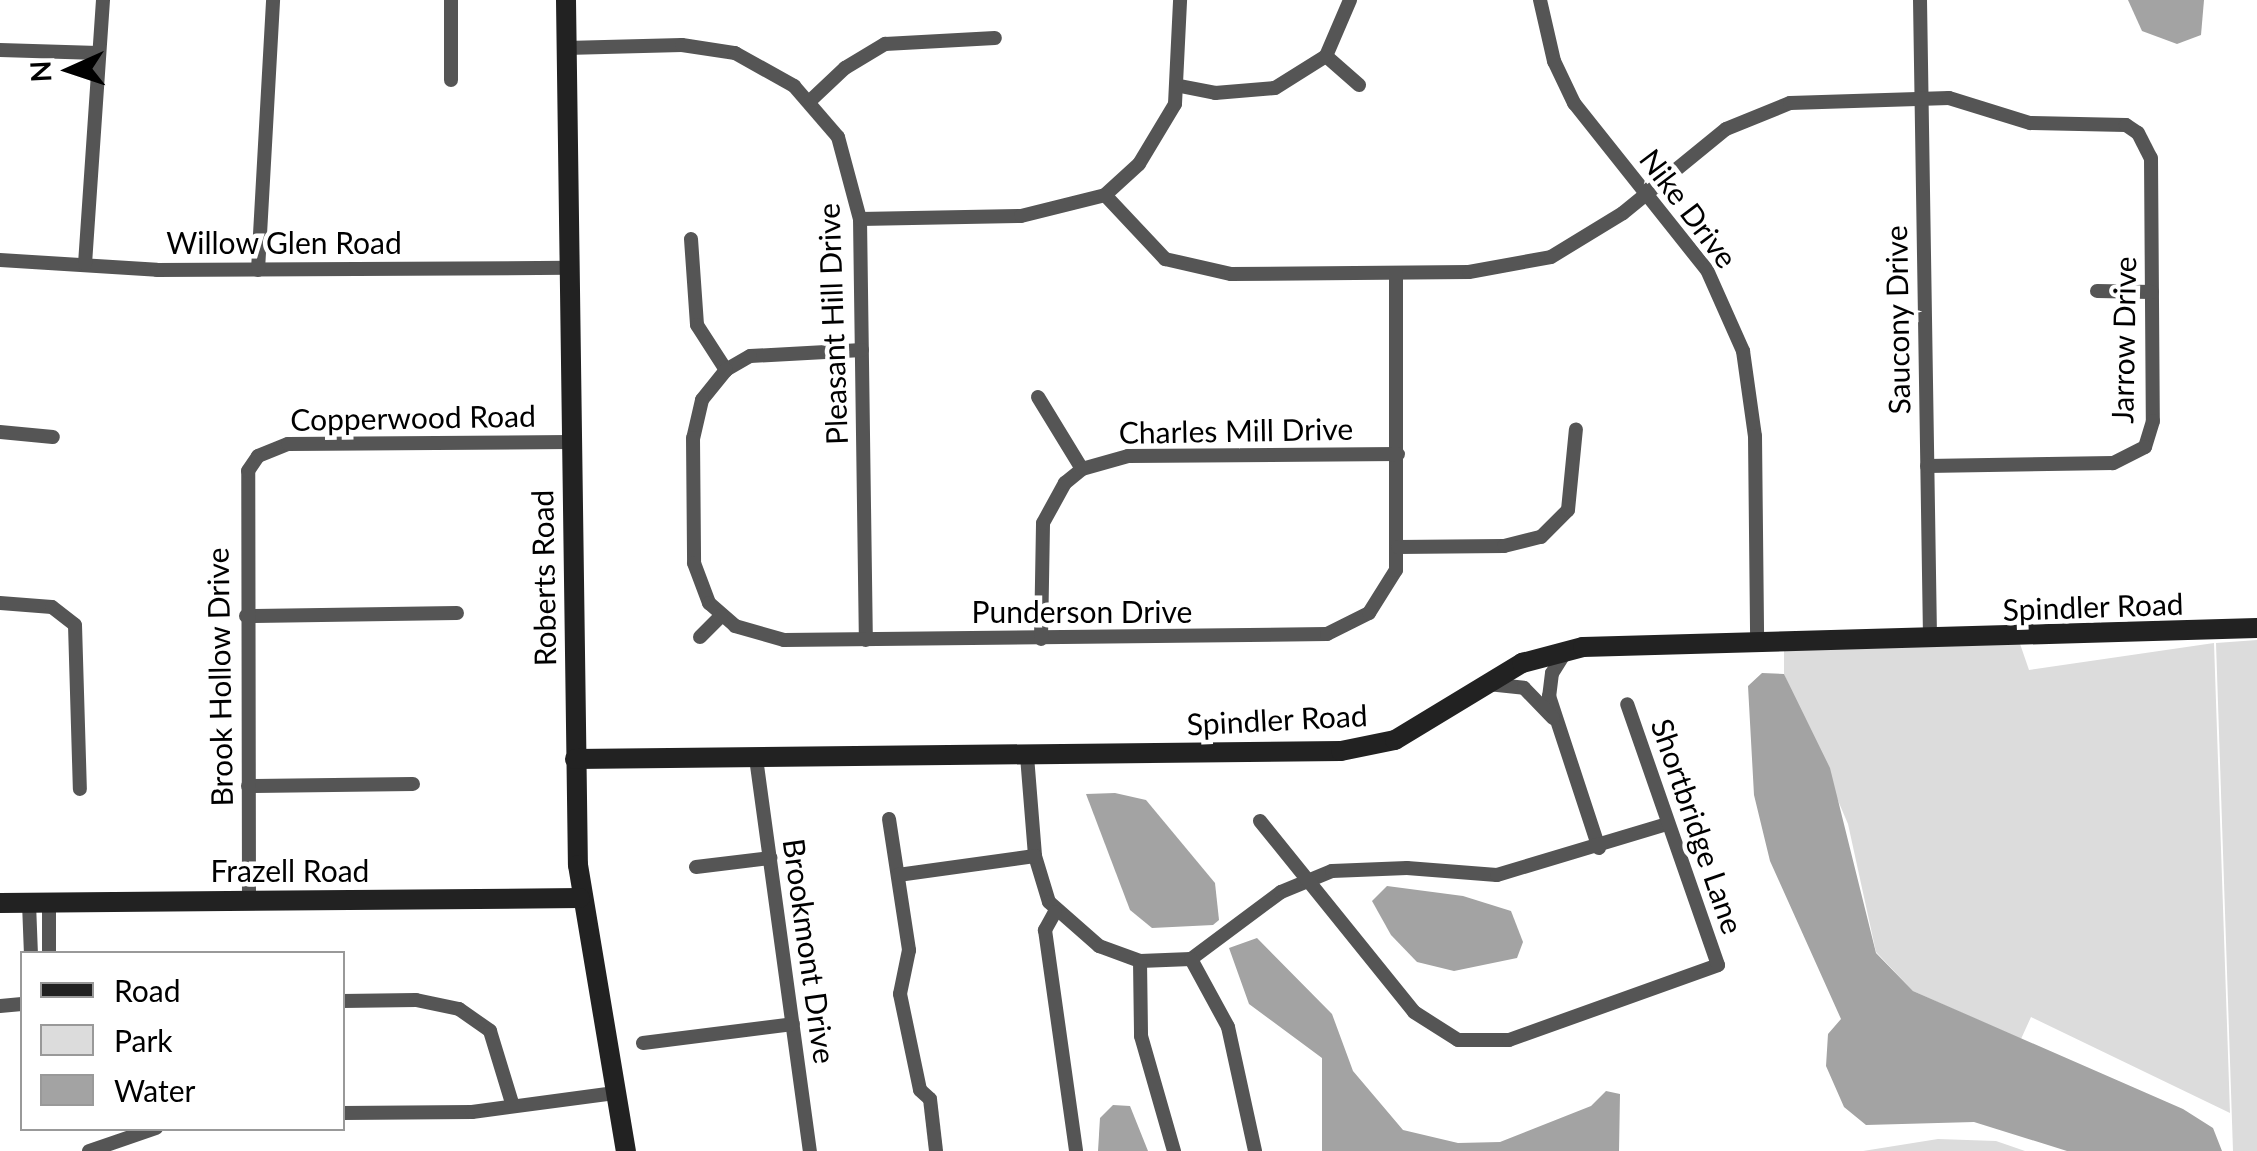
<!DOCTYPE html>
<style>
body{margin:0}
#map{position:relative;width:2257px;height:1151px;overflow:hidden;background:#fff;font-family:Lato,sans-serif}
div>[style]{position:absolute}
.green>*{inset:0;background:#dcdcdc}
.water>*{inset:0;background:#a3a3a3}
.street>*{height:14px;margin:-7px;padding:0 7px;transform-origin:7px;border-radius:7px;background:#555}
.secondary>*{height:20px;margin:-10px;padding:0 10px;transform-origin:10px;border-radius:10px;background:#222}
span{translate:-50% -50%;white-space:nowrap;text-align:center;line-height:1.15;-webkit-text-stroke:9px #fff;paint-order:stroke}
.street-label{font-size:30px;color:#000}
.legend{position:absolute;left:20px;top:951px;width:325px;height:180px;box-sizing:border-box;background:#fff;border:2px solid #999;margin:0;padding:12px 18px;list-style:none;font-size:30px;color:#000}
.legend li{display:flex;align-items:center;gap:20px;height:50px}
.legend b{width:50px;border:2px solid #999}
.north{position:absolute;left:20px;top:20px;width:100px;height:100px;-webkit-text-stroke:8px #fff;paint-order:stroke;rotate:267deg;font-size:28px;font-weight:700;line-height:40px;text-align:center;color:#000}
.north::after{content:'';display:block;margin:auto;width:35px;height:45px;background:#000;clip-path:polygon(50% 0,100% 100%,50% 72%,0 100%)}
</style>
<div id="map">
<div class="green">
<div style="clip-path:polygon(2018px 638px,2029px 670px,2214px 643px,2230px 1113px,2031px 1017px,2021px 1039px,1951px 1008px,1913px 991px,1876px 952px,1848px 824px,1784px 674px,1784px 643px)"></div>
<div style="clip-path:polygon(2257px 640px,2257px 1151px,2233px 1151px,2216px 643px)"></div>
<div style="clip-path:polygon(1938px 1139px,1996px 1141px,2025px 1151px,1863px 1151px)"></div>
</div>
<div class="water">
<div style="clip-path:polygon(2128px 0,2204px 0,2201px 35px,2177px 44px,2142px 31px)"></div>
<div style="clip-path:polygon(1762px 673px,1784px 674px,1830px 768px,1876px 953px,1913px 991px,2183px 1109px,2213px 1128px,2222px 1151px,2067px 1151px,1974px 1122px,1866px 1125px,1844px 1107px,1826px 1066px,1828px 1034px,1841px 1019px,1770px 861px,1754px 795px,1748px 686px)"></div>
<div style="clip-path:polygon(1115px 793px,1146px 800px,1215px 883px,1219px 920px,1213px 925px,1152px 928px,1130px 910px,1086px 794px)"></div>
<div style="clip-path:polygon(1387px 886px,1463px 896px,1511px 911px,1523px 942px,1517px 958px,1454px 971px,1417px 962px,1391px 935px,1372px 901px)"></div>
<div style="clip-path:polygon(1257px 938px,1332px 1014px,1353px 1071px,1403px 1130px,1458px 1143px,1500px 1142px,1591px 1106px,1606px 1091px,1620px 1094px,1619px 1151px,1322px 1151px,1322px 1058px,1249px 1004px,1229px 948px)"></div>
<div style="clip-path:polygon(1113px 1105px,1130px 1106px,1148px 1151px,1098px 1151px,1100px 1118px)"></div>
</div>
<div class="street">
<div style="left:451px;top:0;width:80px;rotate:90deg"></div>
<div style="left:1540px;top:0;width:63px;rotate:77.1deg"></div>
<div style="left:1554px;top:61px;width:47px;rotate:64.5deg"></div>
<div style="left:1574px;top:103px;width:213px;rotate:51.5deg"></div>
<div style="left:1707px;top:270px;width:89px;rotate:66deg"></div>
<div style="left:1743px;top:351px;width:86px;rotate:82deg"></div>
<div style="left:1755px;top:436px;width:207px;rotate:89.4deg"></div>
<div style="left:1920px;top:0;width:640px;rotate:89.1deg"></div>
<div style="left:566px;top:48px;width:116px;rotate:-1.5deg"></div>
<div style="left:682px;top:45px;width:54px;rotate:8.6deg"></div>
<div style="left:735px;top:53px;width:68px;rotate:29.2deg"></div>
<div style="left:794px;top:86px;width:67px;rotate:49.2deg"></div>
<div style="left:838px;top:137px;width:85px;rotate:75deg"></div>
<div style="left:860px;top:219px;width:421px;rotate:89.2deg"></div>
<div style="left:0;top:50px;width:98px;rotate:1.8deg"></div>
<div style="left:1326px;top:56px;width:44px;rotate:41.3deg"></div>
<div style="left:1180px;top:86px;width:36px;rotate:11deg"></div>
<div style="left:1215px;top:93px;width:60px;rotate:-4.8deg"></div>
<div style="left:1275px;top:88px;width:60px;rotate:-32.1deg"></div>
<div style="left:1326px;top:56px;width:61px;rotate:-66.8deg"></div>
<div style="left:811px;top:100px;width:47px;rotate:-43.3deg"></div>
<div style="left:845px;top:68px;width:47px;rotate:-31deg"></div>
<div style="left:885px;top:44px;width:110px;rotate:-3.1deg"></div>
<div style="left:1105px;top:195px;width:88px;rotate:46.8deg"></div>
<div style="left:1165px;top:259px;width:68px;rotate:12.8deg"></div>
<div style="left:1231px;top:274px;width:238px;rotate:-0.5deg"></div>
<div style="left:1469px;top:272px;width:83px;rotate:-10.4deg"></div>
<div style="left:1551px;top:257px;width:84px;rotate:-31.4deg"></div>
<div style="left:1623px;top:213px;width:133px;rotate:-39.2deg"></div>
<div style="left:1726px;top:129px;width:69px;rotate:-22.1deg"></div>
<div style="left:1790px;top:103px;width:159px;rotate:-1.8deg"></div>
<div style="left:1949px;top:98px;width:85px;rotate:17.2deg"></div>
<div style="left:2030px;top:123px;width:96px;rotate:1.2deg"></div>
<div style="left:2126px;top:125px;width:14px;rotate:34deg"></div>
<div style="left:2138px;top:133px;width:28px;rotate:63deg"></div>
<div style="left:2151px;top:158px;width:263px;rotate:89.6deg"></div>
<div style="left:2153px;top:421px;width:27px;rotate:107deg"></div>
<div style="left:2145px;top:447px;width:36px;rotate:153deg"></div>
<div style="left:2113px;top:463px;width:186px;rotate:179.1deg"></div>
<div style="left:860px;top:219px;width:161px;rotate:-1.1deg"></div>
<div style="left:1021px;top:216px;width:87px;rotate:-14deg"></div>
<div style="left:1105px;top:195px;width:46px;rotate:-42.4deg"></div>
<div style="left:1139px;top:164px;width:70px;rotate:-59deg"></div>
<div style="left:1175px;top:104px;width:104px;rotate:-87.2deg"></div>
<div style="left:691px;top:239px;width:86px;rotate:86deg"></div>
<div style="left:697px;top:325px;width:54px;rotate:57.2deg"></div>
<div style="left:0;top:260px;width:157px;rotate:3.6deg"></div>
<div style="left:157px;top:270px;width:411px;rotate:-0.3deg"></div>
<div style="left:85px;top:264px;width:265px;rotate:-86.1deg"></div>
<div style="left:258px;top:270px;width:270px;rotate:-86.8deg"></div>
<div style="left:2097px;top:291px;width:55px;rotate:1deg"></div>
<div style="left:862px;top:350px;width:112px;rotate:176.9deg"></div>
<div style="left:750px;top:356px;width:28px;rotate:150deg"></div>
<div style="left:726px;top:370px;width:38px;rotate:129deg"></div>
<div style="left:702px;top:400px;width:39px;rotate:103deg"></div>
<div style="left:693px;top:438px;width:125px;rotate:89.5deg"></div>
<div style="left:694px;top:563px;width:43px;rotate:69.4deg"></div>
<div style="left:709px;top:603px;width:35px;rotate:41deg"></div>
<div style="left:735px;top:626px;width:51px;rotate:15.9deg"></div>
<div style="left:784px;top:640px;width:543px;rotate:-0.63deg"></div>
<div style="left:1327px;top:634px;width:47px;rotate:-26.6deg"></div>
<div style="left:1369px;top:613px;width:51px;rotate:-57.9deg"></div>
<div style="left:1396px;top:570px;width:297px;rotate:-90deg"></div>
<div style="left:1038px;top:397px;width:84px;rotate:58.6deg"></div>
<div style="left:0;top:432px;width:53px;rotate:5.4deg"></div>
<div style="left:1398px;top:547px;width:106px;rotate:-0.5deg"></div>
<div style="left:1504px;top:546px;width:38px;rotate:-14deg"></div>
<div style="left:1541px;top:537px;width:38px;rotate:-45deg"></div>
<div style="left:1568px;top:510px;width:81px;rotate:-84.4deg"></div>
<div style="left:0;top:603px;width:52px;rotate:4.4deg"></div>
<div style="left:52px;top:607px;width:29px;rotate:38deg"></div>
<div style="left:75px;top:625px;width:164px;rotate:88.3deg"></div>
<div style="left:246px;top:616px;width:211px;rotate:-0.8deg"></div>
<div style="left:700px;top:637px;width:30px;rotate:-45deg"></div>
<div style="left:1041px;top:639px;width:116px;rotate:-89deg"></div>
<div style="left:1043px;top:523px;width:46px;rotate:-61.2deg"></div>
<div style="left:1065px;top:483px;width:22px;rotate:-39deg"></div>
<div style="left:1082px;top:469px;width:48px;rotate:-15.8deg"></div>
<div style="left:1128px;top:456px;width:270px;rotate:-0.4deg"></div>
<div style="left:1566px;top:651px;width:26px;rotate:122deg"></div>
<div style="left:1552px;top:673px;width:23px;rotate:97deg"></div>
<div style="left:1549px;top:696px;width:160px;rotate:71.8deg"></div>
<div style="left:1488px;top:684px;width:36px;rotate:6deg"></div>
<div style="left:1524px;top:688px;width:42px;rotate:46deg"></div>
<div style="left:1027px;top:756px;width:100px;rotate:85.4deg"></div>
<div style="left:1035px;top:856px;width:48px;rotate:73.1deg"></div>
<div style="left:1049px;top:902px;width:67px;rotate:41.3deg"></div>
<div style="left:1099px;top:946px;width:44px;rotate:20.1deg"></div>
<div style="left:1140px;top:961px;width:51px;rotate:-2.2deg"></div>
<div style="left:1191px;top:959px;width:112px;rotate:-36.7deg"></div>
<div style="left:1281px;top:892px;width:55px;rotate:-22.4deg"></div>
<div style="left:1332px;top:871px;width:75px;rotate:-2.3deg"></div>
<div style="left:1407px;top:868px;width:90px;rotate:4.4deg"></div>
<div style="left:1497px;top:875px;width:177px;rotate:-16.7deg"></div>
<div style="left:756px;top:758px;width:397px;rotate:82.2deg"></div>
<div style="left:248px;top:786px;width:165px;rotate:-0.7deg"></div>
<div style="left:889px;top:819px;width:133px;rotate:81.3deg"></div>
<div style="left:909px;top:950px;width:45px;rotate:101.6deg"></div>
<div style="left:900px;top:994px;width:98px;rotate:78.2deg"></div>
<div style="left:920px;top:1090px;width:13px;rotate:42deg"></div>
<div style="left:930px;top:1099px;width:52px;rotate:83.4deg"></div>
<div style="left:1260px;top:821px;width:245px;rotate:51.1deg"></div>
<div style="left:1414px;top:1012px;width:52px;rotate:32.5deg"></div>
<div style="left:1458px;top:1040px;width:51px"></div>
<div style="left:1509px;top:1040px;width:222px;rotate:-19.7deg"></div>
<div style="left:1718px;top:965px;width:276px;rotate:-109.2deg"></div>
<div style="left:696px;top:867px;width:75px;rotate:-6.9deg"></div>
<div style="left:898px;top:875px;width:138px;rotate:-7.9deg"></div>
<div style="left:249px;top:901px;width:430px;rotate:-90.1deg"></div>
<div style="left:248px;top:471px;width:18px;rotate:-56deg"></div>
<div style="left:258px;top:456px;width:32px;rotate:-22deg"></div>
<div style="left:288px;top:444px;width:282px;rotate:-0.4deg"></div>
<div style="left:49px;top:902px;width:52px;rotate:90deg"></div>
<div style="left:29px;top:903px;width:51px;rotate:87.8deg"></div>
<div style="left:1055px;top:912px;width:21px;rotate:119deg"></div>
<div style="left:1045px;top:930px;width:223px;rotate:82deg"></div>
<div style="left:1191px;top:959px;width:77px;rotate:61.4deg"></div>
<div style="left:1228px;top:1027px;width:127px;rotate:77.7deg"></div>
<div style="left:1140px;top:961px;width:75px;rotate:89.2deg"></div>
<div style="left:1141px;top:1036px;width:120px;rotate:74deg"></div>
<div style="left:342px;top:1001px;width:74px;rotate:-0.8deg"></div>
<div style="left:416px;top:1000px;width:44px;rotate:11.8deg"></div>
<div style="left:459px;top:1009px;width:38px;rotate:35deg"></div>
<div style="left:490px;top:1031px;width:78px;rotate:73deg"></div>
<div style="left:0;top:1006px;width:22px;rotate:-5deg"></div>
<div style="left:643px;top:1043px;width:151px;rotate:-7.2deg"></div>
<div style="left:342px;top:1113px;width:130px;rotate:-0.4deg"></div>
<div style="left:472px;top:1112px;width:144px;rotate:-7.6deg"></div>
<div style="left:89px;top:1151px;width:71px;rotate:-18.9deg"></div>
</div>
<div class="secondary">
<div style="left:566px;top:0;width:865px;rotate:89.21deg"></div>
<div style="left:578px;top:865px;width:290px;rotate:80.5deg"></div>
<div style="left:575px;top:759px;width:766px;rotate:-0.6deg"></div>
<div style="left:1341px;top:751px;width:55px;rotate:-11.5deg"></div>
<div style="left:1395px;top:740px;width:149px;rotate:-31.2deg"></div>
<div style="left:1522px;top:663px;width:63px;rotate:-14.7deg"></div>
<div style="left:1583px;top:647px;width:674px;rotate:-1.61deg"></div>
<div style="left:0;top:903px;width:580px;rotate:-0.49deg"></div>
</div>
<div class="street-label">
<span style="left:1689px;top:208px;rotate:53deg">Nike Drive</span>
<span style="left:284px;top:242px">Willow Glen Road</span>
<span style="left:1897px;top:320px;rotate:-91deg">Saucony Drive</span>
<span style="left:832px;top:324px;rotate:-92deg">Pleasant Hill Drive</span>
<span style="left:2123px;top:340px;rotate:-89deg">Jarrow Drive</span>
<span style="left:413px;top:417px;rotate:-1deg">Copperwood Road</span>
<span style="left:1236px;top:430px;rotate:-1deg">Charles Mill Drive</span>
<span style="left:543px;top:578px;rotate:-91deg">Roberts Road</span>
<span style="left:2093px;top:606px;rotate:-2deg">Spindler Road</span>
<span style="left:1082px;top:611px">Punderson Drive</span>
<span style="left:219px;top:677px;rotate:-91deg">Brook Hollow Drive</span>
<span style="left:1277px;top:719px;rotate:-3deg">Spindler Road</span>
<span style="left:1698px;top:826px;rotate:71deg">Shortbridge Lane</span>
<span style="left:290px;top:870px">Frazell Road</span>
<span style="left:810px;top:951px;rotate:82deg">Brookmont Drive</span>
</div>
<ul class="legend">
<li><b style="height:12px;background:#222"></b>Road</li>
<li><b style="height:28px;background:#dcdcdc"></b>Park</li>
<li><b style="height:28px;background:#a3a3a3"></b>Water</li>
</ul>
<div class="north">N</div>
</div>
